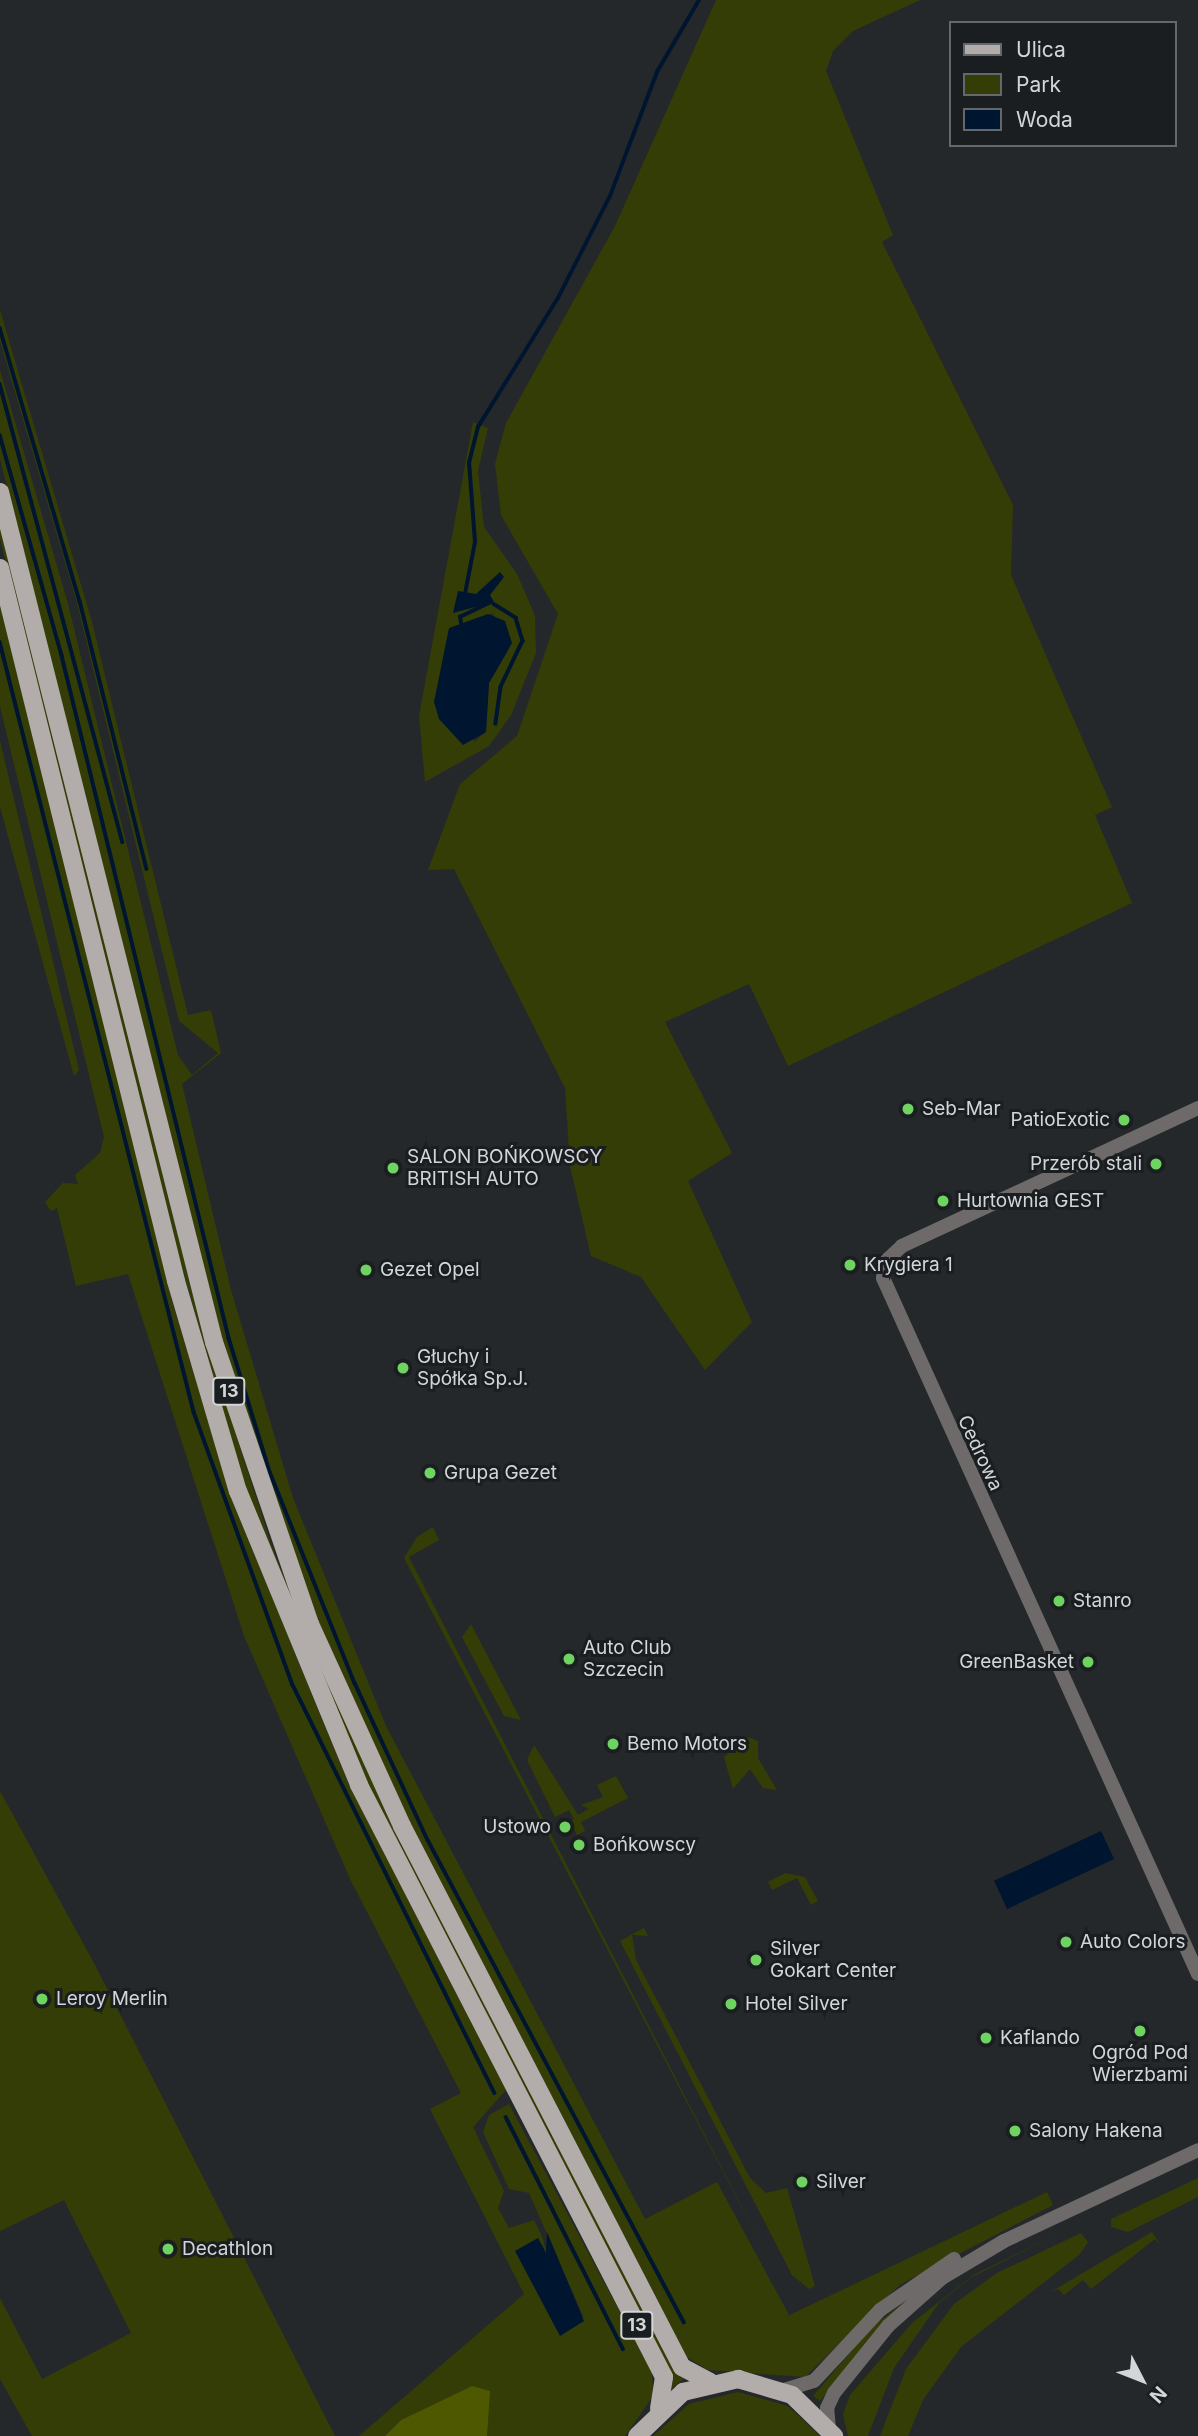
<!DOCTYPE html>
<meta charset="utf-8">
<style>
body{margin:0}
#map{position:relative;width:1198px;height:2436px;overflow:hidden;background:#24282b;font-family:Inter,sans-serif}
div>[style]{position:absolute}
.green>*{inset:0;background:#353d06}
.forest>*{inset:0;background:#4d5800}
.water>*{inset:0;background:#00152f;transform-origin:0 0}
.stream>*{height:3.5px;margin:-1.75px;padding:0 1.75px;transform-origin:1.75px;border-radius:1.75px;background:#00152f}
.minor>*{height:14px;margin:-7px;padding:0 7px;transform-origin:7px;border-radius:7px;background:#6d6a69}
.major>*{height:18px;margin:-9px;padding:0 9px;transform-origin:9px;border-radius:9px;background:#b2acab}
.dots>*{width:19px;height:19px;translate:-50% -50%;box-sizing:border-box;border:4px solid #1b1e21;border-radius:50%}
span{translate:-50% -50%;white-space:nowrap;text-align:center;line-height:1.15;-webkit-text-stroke:6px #1b1e21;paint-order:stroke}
.shield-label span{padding:2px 5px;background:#1b1e21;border:2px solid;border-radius:5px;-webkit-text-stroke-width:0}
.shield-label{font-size:18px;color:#d3d6d8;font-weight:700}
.poi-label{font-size:19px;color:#d3d6d8}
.left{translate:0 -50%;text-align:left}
.right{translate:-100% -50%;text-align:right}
.street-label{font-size:19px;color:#d3d6d8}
.legend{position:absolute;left:949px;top:21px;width:228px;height:126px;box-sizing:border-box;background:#1b1e21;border:2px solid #65686a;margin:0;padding:9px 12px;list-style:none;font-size:21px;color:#d3d6d8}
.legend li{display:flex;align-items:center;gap:14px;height:35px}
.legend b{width:35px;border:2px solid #65686a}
.north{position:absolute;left:1107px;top:2345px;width:70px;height:70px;-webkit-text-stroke:5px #1b1e21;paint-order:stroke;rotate:132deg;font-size:19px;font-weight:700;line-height:28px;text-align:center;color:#d3d6d8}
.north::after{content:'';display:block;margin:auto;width:24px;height:32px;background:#d3d6d8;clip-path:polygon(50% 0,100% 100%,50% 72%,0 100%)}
</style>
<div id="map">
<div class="green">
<div style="clip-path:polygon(716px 0,920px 0,853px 31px,833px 51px,826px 71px,893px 235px,882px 242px,1013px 505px,1011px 575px,1112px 807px,1095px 815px,1132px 903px,788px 1066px,749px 984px,665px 1022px,732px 1153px,688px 1181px,752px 1322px,705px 1370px,641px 1277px,591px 1256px,570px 1166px,565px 1088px,454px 869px,428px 870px,460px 784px,517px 736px,558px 614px,501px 515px,495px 464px,506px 423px,615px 226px)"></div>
<div style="clip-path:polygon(0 310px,92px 622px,188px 1015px,211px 1010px,221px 1053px,182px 1084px,231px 1290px,293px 1498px,386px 1726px,645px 2219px,717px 2182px,789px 2315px,752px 2333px,1047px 2192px,1053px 2205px,901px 2284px,805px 2377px,708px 2370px,687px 2357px,409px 1821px,328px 1648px,266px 1483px,208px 1292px,0 459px,0 370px,68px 604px,178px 1055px,192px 1075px,218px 1053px,179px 1021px,77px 603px,0 341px)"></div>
<div style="clip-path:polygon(evenodd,473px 422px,488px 428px,478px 471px,484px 527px,517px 574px,535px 616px,536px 653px,511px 715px,489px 746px,425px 782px,419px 716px,473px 422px,493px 613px,509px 649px,489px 683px,486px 732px,474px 742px,448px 631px,493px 613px)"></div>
<div style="clip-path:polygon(0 513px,211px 1358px,272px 1546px,291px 1595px,685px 2378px,672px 2388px,363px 1777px,246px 1491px,164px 1205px,0 539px)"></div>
<div style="clip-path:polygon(0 598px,172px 1301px,231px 1497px,349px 1785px,506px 2090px,473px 2127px,504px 2191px,498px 2208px,509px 2228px,534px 2220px,542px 2236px,547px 2255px,542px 2244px,531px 2277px,584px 2318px,529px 2193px,509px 2189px,483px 2132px,489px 2115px,509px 2104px,652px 2372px,653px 2396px,625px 2436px,487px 2436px,472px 2386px,401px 2420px,385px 2436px,359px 2436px,524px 2294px,430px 2109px,461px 2093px,351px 1881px,244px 1636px,128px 1274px,76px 1286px,57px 1208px,51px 1211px,45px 1202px,63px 1183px,78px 1184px,75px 1175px,100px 1153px,104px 1137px,0 706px)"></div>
<div style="clip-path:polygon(0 741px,79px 1070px,74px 1076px,0 807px)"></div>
<div style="clip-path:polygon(433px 1527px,439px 1540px,409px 1557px,774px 2270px,404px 1558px,417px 1537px)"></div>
<div style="clip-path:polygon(471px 1624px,521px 1720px,504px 1716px,462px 1637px)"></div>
<div style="clip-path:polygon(748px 1737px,758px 1741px,758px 1758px,777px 1790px,763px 1788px,750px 1769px,733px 1789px,724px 1757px)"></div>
<div style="clip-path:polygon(534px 1745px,578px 1815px,589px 1809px,581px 1805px,603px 1797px,597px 1785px,616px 1776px,628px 1798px,581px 1822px,585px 1831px,577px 1835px,573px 1827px,563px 1831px,560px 1827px,574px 1819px,569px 1810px,555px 1817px,527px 1760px)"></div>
<div style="clip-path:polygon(0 1791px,95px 1965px,335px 2436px,32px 2436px,0 2379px,0 2298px,42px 2379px,131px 2333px,64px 2200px,0 2231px)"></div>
<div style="clip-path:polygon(785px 1873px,805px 1877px,818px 1901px,811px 1905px,797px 1878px,772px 1890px,768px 1882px)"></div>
<div style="clip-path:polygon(644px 1928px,648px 1936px,632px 1935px,636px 1960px,750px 2178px,766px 2193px,787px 2188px,815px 2286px,809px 2289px,792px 2275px,620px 1941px)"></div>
<div style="clip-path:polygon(1198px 2178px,1198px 2197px,1128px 2232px,1111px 2227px,1111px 2219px)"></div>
<div style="clip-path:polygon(1066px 2230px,972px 2277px,939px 2303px,894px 2368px,868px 2436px,848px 2436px,843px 2414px,850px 2395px,912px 2323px,975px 2274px)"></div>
<div style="clip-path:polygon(1152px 2232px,1161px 2245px,1155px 2239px,1091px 2289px,1083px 2280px,1064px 2295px,1058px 2289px,1049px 2293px)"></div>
<div style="clip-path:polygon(1081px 2233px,1088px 2242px,1079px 2255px,961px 2347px,923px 2400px,908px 2436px,880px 2436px,906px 2369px,954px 2304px,997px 2273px)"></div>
<div style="clip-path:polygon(913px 2295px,820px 2401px,813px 2396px,872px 2327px)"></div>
<div style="clip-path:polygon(738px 2392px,788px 2406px,820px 2436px,653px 2436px,689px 2404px)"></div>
</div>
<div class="forest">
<div style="clip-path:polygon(472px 2386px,490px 2391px,487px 2436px,385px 2436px,401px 2420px)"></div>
</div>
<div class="water">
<div style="clip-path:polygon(500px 572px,504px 577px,490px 595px,494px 602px,453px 613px,458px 591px,476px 594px)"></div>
<div style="clip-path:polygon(488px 614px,505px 621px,512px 643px,489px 683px,486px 732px,463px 745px,439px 719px,434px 702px,449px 628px)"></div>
<div style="left:1101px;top:1831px;width:31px;height:118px;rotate:65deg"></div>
<div style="clip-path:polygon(547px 2232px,584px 2321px,560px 2336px,515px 2251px,538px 2238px,546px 2253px)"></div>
</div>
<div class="stream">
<div style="left:0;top:328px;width:284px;rotate:73.7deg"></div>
<div style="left:80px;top:601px;width:276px;rotate:76deg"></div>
<div style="left:0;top:384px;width:474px;rotate:75deg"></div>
<div style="left:0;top:435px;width:230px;rotate:74.3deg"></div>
<div style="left:62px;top:656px;width:702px;rotate:76.24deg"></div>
<div style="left:229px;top:1338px;width:140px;rotate:73deg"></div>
<div style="left:270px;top:1472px;width:227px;rotate:68.1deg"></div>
<div style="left:355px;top:1683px;width:173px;rotate:65.1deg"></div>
<div style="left:428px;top:1840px;width:546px;rotate:62.03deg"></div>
<div style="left:465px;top:594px;width:53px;rotate:-79.1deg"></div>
<div style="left:475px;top:542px;width:79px;rotate:-94.3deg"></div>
<div style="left:469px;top:463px;width:37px;rotate:-76deg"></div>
<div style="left:478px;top:427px;width:152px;rotate:-58.2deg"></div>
<div style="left:558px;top:298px;width:114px;rotate:-63deg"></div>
<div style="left:610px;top:196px;width:133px;rotate:-69.2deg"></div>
<div style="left:657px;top:72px;width:83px;rotate:-59.7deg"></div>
<div style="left:494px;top:604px;width:26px;rotate:32deg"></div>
<div style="left:516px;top:618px;width:24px;rotate:73deg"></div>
<div style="left:523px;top:641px;width:51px;rotate:115.6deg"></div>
<div style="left:501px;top:687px;width:37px;rotate:98deg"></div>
<div style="left:461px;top:623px;width:6px;rotate:-99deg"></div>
<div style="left:460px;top:617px;width:34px;rotate:-26deg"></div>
<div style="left:0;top:642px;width:794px;rotate:75.86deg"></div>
<div style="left:194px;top:1412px;width:290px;rotate:70.1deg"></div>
<div style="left:293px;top:1685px;width:455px;rotate:63.7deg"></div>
<div style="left:506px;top:2117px;width:260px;rotate:63.2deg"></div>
</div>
<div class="minor">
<div style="left:1198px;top:1108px;width:327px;rotate:155deg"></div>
<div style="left:902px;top:1246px;width:21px;rotate:137deg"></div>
<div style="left:887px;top:1260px;width:18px;rotate:103deg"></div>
<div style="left:883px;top:1278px;width:764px;rotate:65.65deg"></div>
<div style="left:784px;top:2390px;width:31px;rotate:-17deg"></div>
<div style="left:814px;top:2381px;width:97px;rotate:-47.1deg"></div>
<div style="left:880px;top:2310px;width:90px;rotate:-34.6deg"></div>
<div style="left:829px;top:2429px;width:21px;rotate:-95deg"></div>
<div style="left:827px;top:2408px;width:17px;rotate:-65deg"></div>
<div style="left:834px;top:2393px;width:86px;rotate:-51.1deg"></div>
<div style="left:888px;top:2326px;width:72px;rotate:-41.6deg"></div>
<div style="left:942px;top:2278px;width:72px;rotate:-30.8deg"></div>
<div style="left:1004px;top:2241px;width:214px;rotate:-25.1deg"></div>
</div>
<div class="major">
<div style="left:0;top:492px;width:877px;rotate:75.87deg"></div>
<div style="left:214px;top:1342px;width:298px;rotate:71.2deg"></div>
<div style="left:310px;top:1624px;width:222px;rotate:65.5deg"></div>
<div style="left:402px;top:1826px;width:609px;rotate:62.64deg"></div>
<div style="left:682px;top:2367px;width:32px;rotate:28deg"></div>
<div style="left:0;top:568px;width:734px;rotate:76.13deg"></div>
<div style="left:176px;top:1281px;width:219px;rotate:73.6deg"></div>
<div style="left:238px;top:1491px;width:318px;rotate:67.6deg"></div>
<div style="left:359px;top:1785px;width:666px;rotate:62.74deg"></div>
<div style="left:664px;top:2377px;width:32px;rotate:99deg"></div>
<div style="left:637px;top:2436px;width:64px;rotate:-43.7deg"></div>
<div style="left:683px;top:2392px;width:57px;rotate:-13.3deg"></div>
<div style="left:738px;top:2379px;width:56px;rotate:16.5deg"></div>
<div style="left:792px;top:2395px;width:59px;rotate:44.3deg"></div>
</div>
<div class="dots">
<div style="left:908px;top:1109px;background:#6ed360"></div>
<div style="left:1124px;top:1120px;background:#6ed360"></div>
<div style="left:1156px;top:1164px;background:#6ed360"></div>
<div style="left:393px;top:1168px;background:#6ed360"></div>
<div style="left:943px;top:1201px;background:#6ed360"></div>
<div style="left:850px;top:1265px;background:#6ed360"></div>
<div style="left:366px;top:1270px;background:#6ed360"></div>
<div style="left:403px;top:1368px;background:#6ed360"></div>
<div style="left:430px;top:1473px;background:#6ed360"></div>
<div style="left:1059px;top:1601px;background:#6ed360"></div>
<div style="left:569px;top:1659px;background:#6ed360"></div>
<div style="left:1088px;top:1662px;background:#6ed360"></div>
<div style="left:613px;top:1744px;background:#6ed360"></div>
<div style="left:565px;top:1827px;background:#6ed360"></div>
<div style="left:579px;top:1845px;background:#6ed360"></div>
<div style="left:1066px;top:1942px;background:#6ed360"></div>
<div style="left:756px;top:1960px;background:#6ed360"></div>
<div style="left:42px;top:1999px;background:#6ed360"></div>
<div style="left:731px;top:2004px;background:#6ed360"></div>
<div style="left:1140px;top:2031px;background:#6ed360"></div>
<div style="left:986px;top:2038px;background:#6ed360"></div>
<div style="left:1015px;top:2131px;background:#6ed360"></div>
<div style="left:802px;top:2182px;background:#6ed360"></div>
<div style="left:168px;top:2249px;background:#6ed360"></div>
</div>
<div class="shield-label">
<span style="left:229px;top:1391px">13</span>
<span style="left:637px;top:2325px">13</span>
</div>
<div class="poi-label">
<span class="left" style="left:922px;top:1109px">Seb-Mar</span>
<span class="right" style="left:1110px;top:1120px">PatioExotic</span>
<span class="left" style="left:407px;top:1168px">SALON BOŃKOWSCY<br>BRITISH AUTO</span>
<span class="right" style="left:1142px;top:1164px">Przerób stali</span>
<span class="left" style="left:957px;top:1201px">Hurtownia GEST</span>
<span class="left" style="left:864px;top:1265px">Krygiera 1</span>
<span class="left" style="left:380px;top:1270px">Gezet Opel</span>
<span class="left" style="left:417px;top:1368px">Głuchy i<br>Spółka Sp.J.</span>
<span class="left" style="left:444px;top:1473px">Grupa Gezet</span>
<span class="left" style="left:1073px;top:1601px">Stanro</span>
<span class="left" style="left:583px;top:1659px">Auto Club<br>Szczecin</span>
<span class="right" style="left:1074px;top:1662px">GreenBasket</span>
<span class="left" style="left:627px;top:1744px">Bemo Motors</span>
<span class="right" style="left:551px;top:1827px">Ustowo</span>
<span class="left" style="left:593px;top:1845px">Bońkowscy</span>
<span class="left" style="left:1080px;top:1942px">Auto Colors</span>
<span class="left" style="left:770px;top:1960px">Silver<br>Gokart Center</span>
<span class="left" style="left:56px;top:1999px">Leroy Merlin</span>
<span class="left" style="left:745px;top:2004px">Hotel Silver</span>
<span class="left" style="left:1000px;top:2038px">Kaflando</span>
<span style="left:1140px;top:2064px">Ogród Pod<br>Wierzbami</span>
<span class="left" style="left:1029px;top:2131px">Salony Hakena</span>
<span class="left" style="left:816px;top:2182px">Silver</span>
<span class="left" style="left:182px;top:2249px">Decathlon</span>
</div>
<div class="street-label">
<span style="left:980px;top:1453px;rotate:65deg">Cedrowa</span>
</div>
<ul class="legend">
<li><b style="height:9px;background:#b2acab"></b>Ulica</li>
<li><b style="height:19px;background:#353d06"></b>Park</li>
<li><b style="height:19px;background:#00152f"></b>Woda</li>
</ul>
<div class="north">N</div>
</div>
